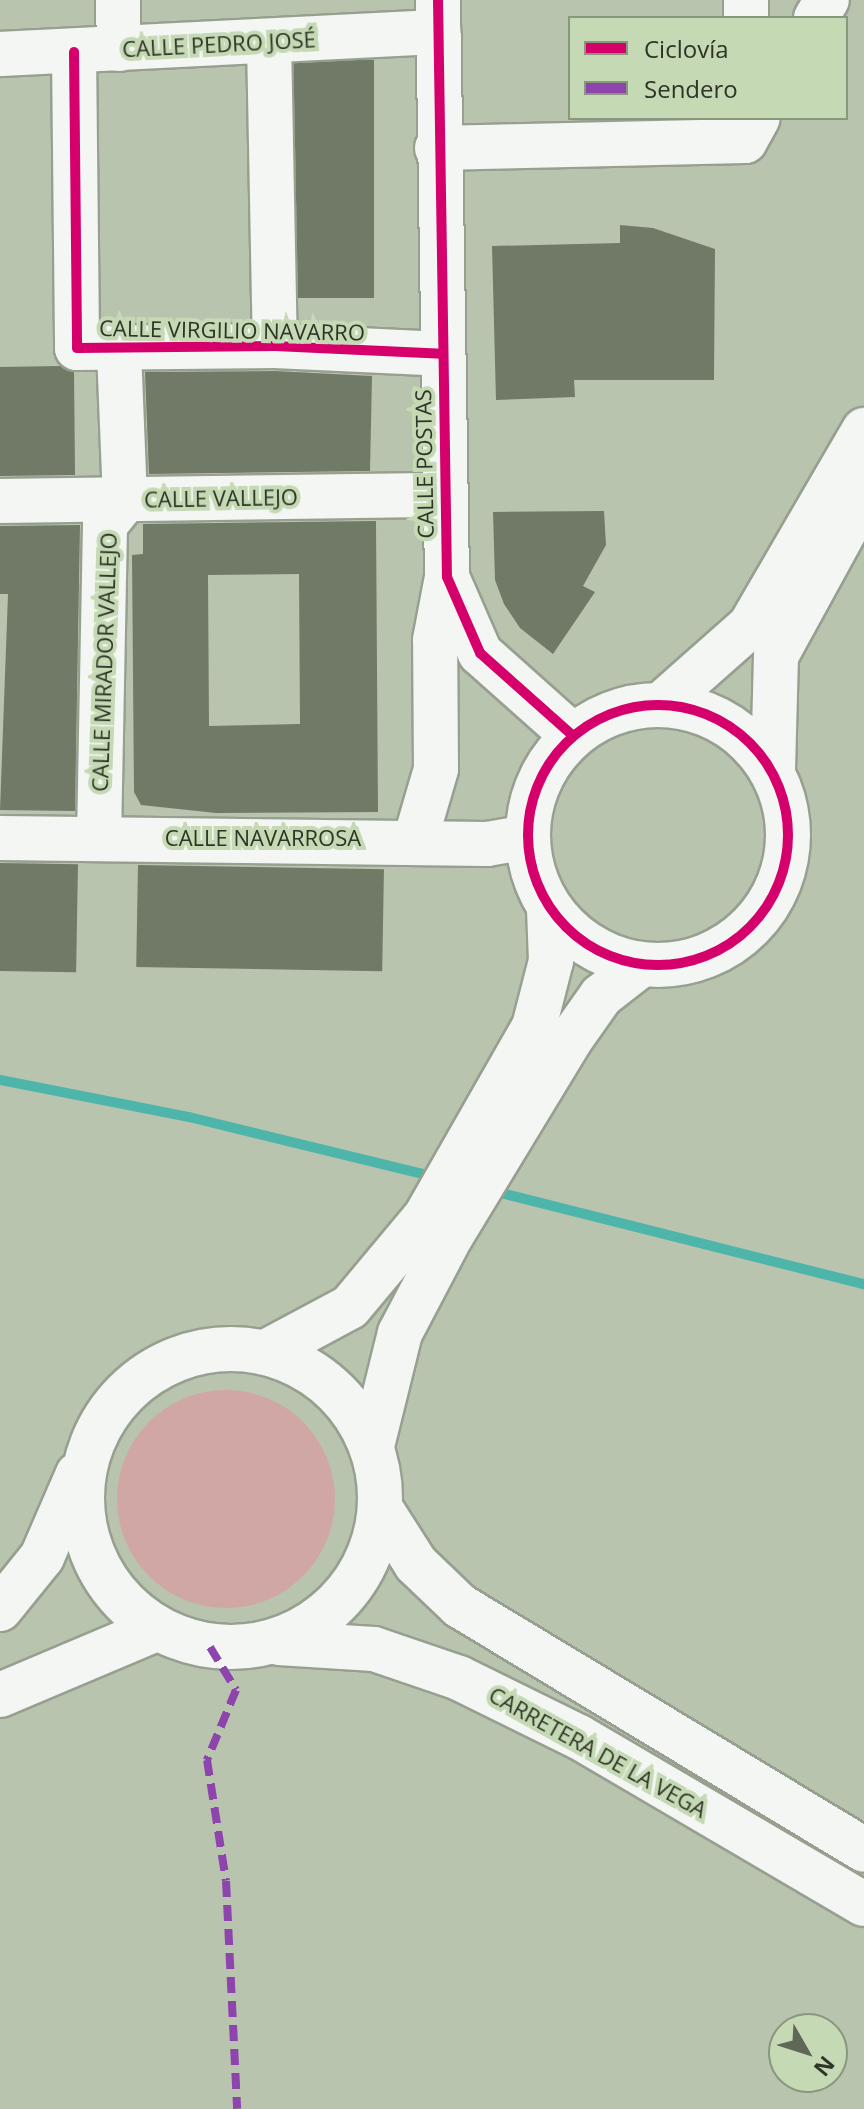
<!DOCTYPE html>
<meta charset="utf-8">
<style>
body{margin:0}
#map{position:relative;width:864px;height:2109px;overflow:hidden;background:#b9c4af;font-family:"Open Sans",sans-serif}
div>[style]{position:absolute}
.green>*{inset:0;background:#d1a7a5}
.round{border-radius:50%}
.stream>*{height:10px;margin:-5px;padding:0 5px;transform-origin:5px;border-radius:5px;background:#4eb5aa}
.building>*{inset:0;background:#707a66;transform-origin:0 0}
.roads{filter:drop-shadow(2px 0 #97a090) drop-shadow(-2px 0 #97a090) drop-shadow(0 2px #97a090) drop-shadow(0 -2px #97a090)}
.minor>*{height:44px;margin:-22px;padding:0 22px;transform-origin:22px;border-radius:22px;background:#f4f6f3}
.minor>.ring{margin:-22px;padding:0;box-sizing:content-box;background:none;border:44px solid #f4f6f3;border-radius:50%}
.major>*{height:44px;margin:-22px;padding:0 22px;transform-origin:22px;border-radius:22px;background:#f4f6f3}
.major>.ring{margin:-22px;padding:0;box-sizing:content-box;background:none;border:44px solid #f4f6f3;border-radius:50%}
.quiet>*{height:8px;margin-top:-4px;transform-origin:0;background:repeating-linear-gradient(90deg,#8e44ad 0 16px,transparent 0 24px)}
.cycleway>*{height:10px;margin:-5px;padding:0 5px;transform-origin:5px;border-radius:5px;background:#d6006c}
.cycleway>.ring{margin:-5px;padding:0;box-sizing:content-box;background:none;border:10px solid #d6006c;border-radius:50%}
span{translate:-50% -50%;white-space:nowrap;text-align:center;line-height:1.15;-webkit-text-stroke:8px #c5d9b4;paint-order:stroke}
.street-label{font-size:22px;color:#2e3527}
.legend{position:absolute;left:568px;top:16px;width:280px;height:104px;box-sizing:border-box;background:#c5d9b4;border:2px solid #89977c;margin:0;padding:10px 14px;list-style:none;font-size:24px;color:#2e3527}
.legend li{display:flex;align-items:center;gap:16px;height:40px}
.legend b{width:40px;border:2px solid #89977c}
.north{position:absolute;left:768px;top:2013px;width:80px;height:80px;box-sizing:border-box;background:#c5d9b4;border:2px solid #89977c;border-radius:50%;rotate:129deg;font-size:22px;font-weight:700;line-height:32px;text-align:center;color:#2e3527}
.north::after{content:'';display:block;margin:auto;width:28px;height:36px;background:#5f6757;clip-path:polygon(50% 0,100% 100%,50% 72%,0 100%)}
</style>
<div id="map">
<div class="green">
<div class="round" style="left:117px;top:1390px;width:218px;height:218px"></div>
</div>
<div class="stream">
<div style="left:0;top:1080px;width:193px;rotate:11.1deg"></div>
<div style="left:189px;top:1117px;width:253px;rotate:13.7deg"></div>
<div style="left:489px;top:1190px;width:387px;rotate:14.1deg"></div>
</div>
<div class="building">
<div style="left:374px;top:60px;width:238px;height:80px;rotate:90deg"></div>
<div style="clip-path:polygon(620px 225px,653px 228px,715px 249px,714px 380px,574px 380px,575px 397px,496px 400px,492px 246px,620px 243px)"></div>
<div style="clip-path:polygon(61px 366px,74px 372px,75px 475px,0 476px,0 367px)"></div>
<div style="clip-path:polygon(275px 371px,372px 376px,370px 471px,149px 474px,145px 372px)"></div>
<div style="clip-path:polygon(604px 511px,606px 545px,583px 586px,595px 592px,553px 654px,520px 628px,504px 604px,495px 580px,493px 512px)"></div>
<div style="clip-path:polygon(evenodd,376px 521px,378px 812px,216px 813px,141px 805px,134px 792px,132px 555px,143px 554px,143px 524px,376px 521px,299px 574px,300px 724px,209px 726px,208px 575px,299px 574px)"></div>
<div style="clip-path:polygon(80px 525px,75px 811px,0 810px,8px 594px,0 594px,0 526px)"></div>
<div style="left:0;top:863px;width:78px;height:108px;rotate:1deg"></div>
<div style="left:138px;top:865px;width:246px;height:102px;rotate:1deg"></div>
</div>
<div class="roads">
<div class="minor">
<div style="left:118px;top:0;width:49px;rotate:88.8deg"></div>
<div style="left:438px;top:0;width:577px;rotate:89.11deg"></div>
<div style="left:447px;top:577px;width:83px;rotate:66.5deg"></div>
<div style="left:480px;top:653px;width:123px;rotate:41.7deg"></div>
<div style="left:746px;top:18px;width:18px;rotate:-90deg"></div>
<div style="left:816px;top:18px;width:21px;rotate:-59deg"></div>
<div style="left:269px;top:41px;width:305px;rotate:88.9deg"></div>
<div style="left:74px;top:52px;width:296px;rotate:89.4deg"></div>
<div style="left:77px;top:348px;width:198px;rotate:-0.6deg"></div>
<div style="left:275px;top:346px;width:167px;rotate:2.7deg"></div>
<div style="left:0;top:54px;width:439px;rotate:-2.9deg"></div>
<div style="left:437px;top:148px;width:308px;rotate:-1.3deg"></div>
<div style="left:745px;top:141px;width:26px;rotate:-61deg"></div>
<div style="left:0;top:501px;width:442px;rotate:-0.8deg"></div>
<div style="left:664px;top:702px;width:115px;rotate:-41.5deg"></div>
<div style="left:750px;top:626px;width:227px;rotate:-59.8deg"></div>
<div class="ring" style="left:528px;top:705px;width:216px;height:216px"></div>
<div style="left:773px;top:770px;width:114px;rotate:-88.5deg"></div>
<div style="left:776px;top:656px;width:183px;rotate:-61.3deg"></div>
<div style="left:0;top:838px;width:487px;rotate:0.7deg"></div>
<div style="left:487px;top:844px;width:40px;rotate:-10deg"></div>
<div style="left:99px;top:838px;width:313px;rotate:-88.9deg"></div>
<div style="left:105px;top:525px;width:32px;rotate:-51deg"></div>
<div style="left:125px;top:500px;width:152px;rotate:-92.3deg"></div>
<div style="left:415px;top:841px;width:75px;rotate:-73.7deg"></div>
<div style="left:436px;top:769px;width:129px;rotate:-90.4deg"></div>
<div style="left:435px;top:640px;width:64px;rotate:-79.2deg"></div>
<div style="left:266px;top:1352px;width:95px;rotate:-28.2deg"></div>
<div style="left:350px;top:1307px;width:119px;rotate:-50.1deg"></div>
<div style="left:426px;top:1216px;width:218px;rotate:-60.3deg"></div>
<div style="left:534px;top:1027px;width:68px;rotate:-75.6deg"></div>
<div style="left:551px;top:961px;width:52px;rotate:-92.2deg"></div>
<div style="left:372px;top:1446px;width:116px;rotate:-76.1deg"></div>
<div style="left:400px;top:1333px;width:110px;rotate:-62.3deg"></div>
<div style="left:451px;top:1236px;width:229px;rotate:-58.7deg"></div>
<div style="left:570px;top:1040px;width:54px;rotate:-54.8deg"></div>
<div style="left:601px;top:996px;width:46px;rotate:-37.9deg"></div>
</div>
<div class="major">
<div class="ring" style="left:82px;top:1349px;width:254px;height:254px"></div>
<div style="left:381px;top:1509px;width:65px;rotate:57.5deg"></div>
<div style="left:416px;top:1564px;width:61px;rotate:43.7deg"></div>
<div style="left:460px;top:1606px;width:472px;rotate:31.1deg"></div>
<div style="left:0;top:1609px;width:67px;rotate:-51.1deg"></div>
<div style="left:42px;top:1557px;width:90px;rotate:-66.6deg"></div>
<div style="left:279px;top:1643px;width:95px;rotate:3.6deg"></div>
<div style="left:374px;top:1649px;width:90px;rotate:18.8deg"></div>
<div style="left:459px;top:1678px;width:134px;rotate:26.2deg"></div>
<div style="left:579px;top:1737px;width:330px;rotate:30.4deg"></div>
<div style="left:0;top:1695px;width:169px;rotate:-22.9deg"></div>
</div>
</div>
<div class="quiet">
<div style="left:210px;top:1647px;width:50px;rotate:58.8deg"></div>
<div style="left:236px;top:1690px;width:76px;rotate:112.5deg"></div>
<div style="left:207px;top:1760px;width:122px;rotate:81.1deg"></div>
<div style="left:226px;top:1881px;width:228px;rotate:87.2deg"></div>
</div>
<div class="cycleway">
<div style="left:438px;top:0;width:577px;rotate:89.11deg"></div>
<div style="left:447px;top:577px;width:83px;rotate:66.5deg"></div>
<div style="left:480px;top:653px;width:123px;rotate:41.7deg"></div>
<div style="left:74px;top:52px;width:296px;rotate:89.4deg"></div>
<div style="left:77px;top:348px;width:198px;rotate:-0.6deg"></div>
<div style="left:275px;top:346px;width:167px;rotate:2.7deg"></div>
<div class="ring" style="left:528px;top:705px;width:250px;height:250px"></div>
</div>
<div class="street-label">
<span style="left:219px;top:44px;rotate:-3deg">CALLE PEDRO JOSÉ</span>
<span style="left:232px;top:330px;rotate:1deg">CALLE VIRGILIO NAVARRO</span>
<span style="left:424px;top:464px;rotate:-91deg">CALLE POSTAS</span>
<span style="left:221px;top:498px;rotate:-1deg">CALLE VALLEJO</span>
<span style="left:104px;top:662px;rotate:-88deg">CALLE MIRADOR VALLEJO</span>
<span style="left:263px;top:838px">CALLE NAVARROSA</span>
<span style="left:598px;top:1752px;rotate:29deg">CARRETERA DE LA VEGA</span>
</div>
<ul class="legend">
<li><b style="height:10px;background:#d6006c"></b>Ciclovía</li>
<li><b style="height:10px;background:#8e44ad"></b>Sendero</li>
</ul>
<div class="north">N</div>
</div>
